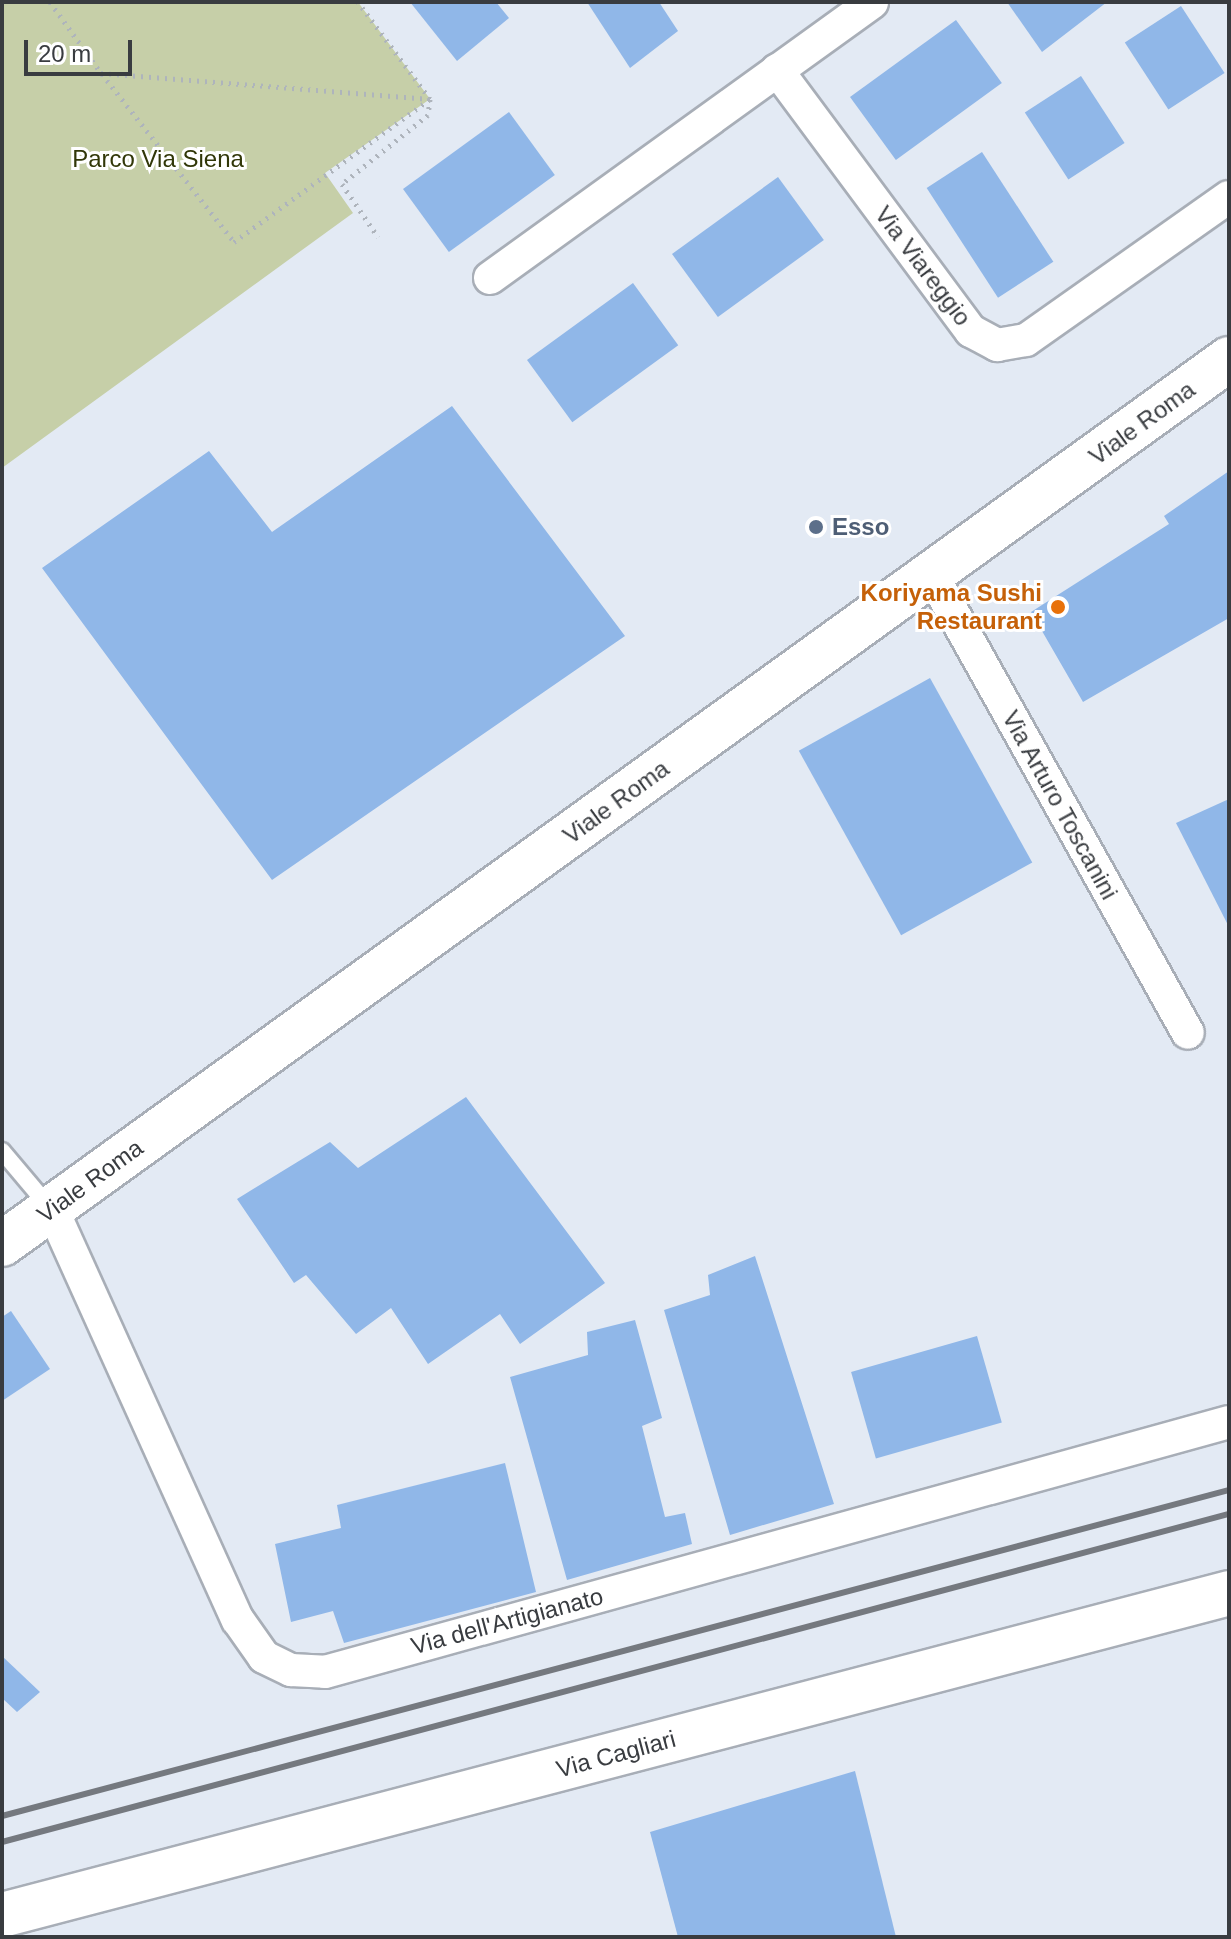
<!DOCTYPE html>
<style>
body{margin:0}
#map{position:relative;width:1231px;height:1939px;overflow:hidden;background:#e3eaf4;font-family:Helvetica,sans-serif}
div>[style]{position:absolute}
.green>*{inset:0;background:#c6cfa8}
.building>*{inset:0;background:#90b7e8;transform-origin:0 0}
.path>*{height:5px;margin-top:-2.5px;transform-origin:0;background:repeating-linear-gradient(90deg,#aeb4bc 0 2px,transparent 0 8px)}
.roads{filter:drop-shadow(2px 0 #a8aeb7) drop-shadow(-2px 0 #a8aeb7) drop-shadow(0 2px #a8aeb7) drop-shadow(0 -2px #a8aeb7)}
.lane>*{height:16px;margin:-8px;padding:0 8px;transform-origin:8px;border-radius:8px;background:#fff}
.street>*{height:32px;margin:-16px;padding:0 16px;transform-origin:16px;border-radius:16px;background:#fff}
.secondary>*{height:44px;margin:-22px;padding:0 22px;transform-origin:22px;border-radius:22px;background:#fff}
.rail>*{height:6px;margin:-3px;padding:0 3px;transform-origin:3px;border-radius:3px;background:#75797f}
.dots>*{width:22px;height:22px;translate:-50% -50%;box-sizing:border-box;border:4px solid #fff;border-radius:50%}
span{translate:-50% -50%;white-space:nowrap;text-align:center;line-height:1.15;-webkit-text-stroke:6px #fff;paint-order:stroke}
.park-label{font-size:24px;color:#313708}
.street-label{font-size:24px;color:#393c40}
.service-label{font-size:24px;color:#4e5e75;font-weight:700}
.left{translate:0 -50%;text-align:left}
.food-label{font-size:24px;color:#c56008;font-weight:700}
.right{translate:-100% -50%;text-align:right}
.frame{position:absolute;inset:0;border:4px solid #393c40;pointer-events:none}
.scale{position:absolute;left:24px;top:40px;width:108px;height:36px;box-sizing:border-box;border:4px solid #393c40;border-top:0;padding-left:10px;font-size:24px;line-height:28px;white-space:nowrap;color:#393c40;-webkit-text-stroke:6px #fff;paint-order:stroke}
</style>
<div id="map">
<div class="green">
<div style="clip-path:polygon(2px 2px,358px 2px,430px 99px,325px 173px,353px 213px,2px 468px)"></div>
</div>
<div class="building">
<div style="clip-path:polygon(410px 2px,496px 2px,509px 18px,457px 61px)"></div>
<div style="clip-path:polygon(587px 2px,659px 2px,678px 31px,630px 68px)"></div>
<div style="clip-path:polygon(1007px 2px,1107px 2px,1042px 52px)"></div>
<div style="left:1181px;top:6px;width:80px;height:67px;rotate:57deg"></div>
<div style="left:956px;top:20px;width:78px;height:131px;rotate:54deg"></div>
<div style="left:1081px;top:76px;width:80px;height:67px;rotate:57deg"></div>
<div style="left:509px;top:112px;width:78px;height:131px;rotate:54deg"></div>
<div style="left:982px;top:152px;width:131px;height:66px;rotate:57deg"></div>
<div style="left:778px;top:177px;width:78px;height:131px;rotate:54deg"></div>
<div style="left:633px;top:283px;width:77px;height:131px;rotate:54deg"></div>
<div style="clip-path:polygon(452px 406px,625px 636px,272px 880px,42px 568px,209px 451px,272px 532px)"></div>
<div style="clip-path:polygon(1229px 471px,1229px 618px,1083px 702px,1031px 612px,1169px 524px,1164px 516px)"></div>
<div style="left:930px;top:678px;width:211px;height:150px;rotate:61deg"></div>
<div style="clip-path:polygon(1229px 799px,1229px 927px,1176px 823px)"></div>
<div style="clip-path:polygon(466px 1097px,605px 1283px,520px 1344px,500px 1314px,428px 1364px,391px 1308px,356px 1334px,306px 1275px,294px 1283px,237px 1199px,330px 1142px,358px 1168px)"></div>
<div style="clip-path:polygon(755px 1256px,834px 1504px,730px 1535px,664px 1310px,710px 1295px,708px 1275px)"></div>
<div style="clip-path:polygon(11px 1311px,50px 1369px,2px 1401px,2px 1317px)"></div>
<div style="clip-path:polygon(635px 1320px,662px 1418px,642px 1426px,665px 1517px,685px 1513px,692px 1544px,567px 1580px,510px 1377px,588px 1355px,587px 1332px)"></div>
<div style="left:977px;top:1336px;width:90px;height:131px;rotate:74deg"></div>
<div style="clip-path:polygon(505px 1463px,536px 1592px,344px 1643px,333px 1611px,291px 1622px,275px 1544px,341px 1528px,337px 1505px)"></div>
<div style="clip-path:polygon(2px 1656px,40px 1692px,17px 1712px,2px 1698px)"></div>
<div style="clip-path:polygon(855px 1771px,896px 1937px,678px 1937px,650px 1832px)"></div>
</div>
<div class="path">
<div style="left:50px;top:2px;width:87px;rotate:54.3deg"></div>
<div style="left:101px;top:73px;width:330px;rotate:4.5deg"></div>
<div style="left:430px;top:99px;width:16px;rotate:97deg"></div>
<div style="left:428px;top:115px;width:110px;rotate:141.3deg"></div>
<div style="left:342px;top:184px;width:64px;rotate:55.8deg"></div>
<div style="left:102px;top:74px;width:214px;rotate:51.8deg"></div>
<div style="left:234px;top:242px;width:243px;rotate:-36.1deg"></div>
<div style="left:430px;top:99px;width:121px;rotate:-126.6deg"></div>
</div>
<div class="roads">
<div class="lane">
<div style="left:2px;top:1151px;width:75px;rotate:49.9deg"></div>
</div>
<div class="street">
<div style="left:777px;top:70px;width:325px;rotate:53.4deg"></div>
<div style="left:971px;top:331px;width:30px;rotate:28deg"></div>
<div style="left:997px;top:345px;width:29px;rotate:-10deg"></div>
<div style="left:1026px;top:340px;width:248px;rotate:-35.2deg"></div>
<div style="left:490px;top:278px;width:471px;rotate:-35.8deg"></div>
<div style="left:933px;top:577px;width:522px;rotate:60.79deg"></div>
<div style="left:52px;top:1209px;width:451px;rotate:65.7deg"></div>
<div style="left:238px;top:1620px;width:45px;rotate:54.9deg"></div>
<div style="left:264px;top:1657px;width:30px;rotate:26deg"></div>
<div style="left:291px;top:1670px;width:34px;rotate:3deg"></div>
<div style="left:325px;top:1672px;width:938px;rotate:-15.46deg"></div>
</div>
<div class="secondary">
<div style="left:2px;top:1244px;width:1513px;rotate:-35.8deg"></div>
<div style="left:2px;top:1915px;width:1269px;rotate:-14.7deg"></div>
</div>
</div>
<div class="rail">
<div style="left:2px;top:1816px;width:1270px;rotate:-14.88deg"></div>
<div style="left:2px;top:1842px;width:1270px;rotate:-14.97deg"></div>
</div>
<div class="dots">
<div style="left:816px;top:527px;background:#5c6f8a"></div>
<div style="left:1058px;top:607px;background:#e8710a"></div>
</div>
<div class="park-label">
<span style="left:158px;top:159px">Parco Via Siena</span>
</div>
<div class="street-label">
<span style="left:923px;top:266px;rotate:53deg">Via Viareggio</span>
<span style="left:1142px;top:423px;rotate:-36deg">Viale Roma</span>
<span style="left:616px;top:802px;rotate:-36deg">Viale Roma</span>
<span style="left:1060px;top:805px;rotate:61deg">Via Arturo Toscanini</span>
<span style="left:90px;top:1181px;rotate:-36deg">Viale Roma</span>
<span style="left:507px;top:1621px;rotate:-15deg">Via dell'Artigianato</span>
<span style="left:616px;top:1754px;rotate:-15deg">Via Cagliari</span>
</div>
<div class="service-label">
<span class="left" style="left:832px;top:527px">Esso</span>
</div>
<div class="food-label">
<span class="right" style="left:1042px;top:607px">Koriyama Sushi<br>Restaurant</span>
</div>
<div class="frame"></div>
<div class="scale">20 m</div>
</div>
